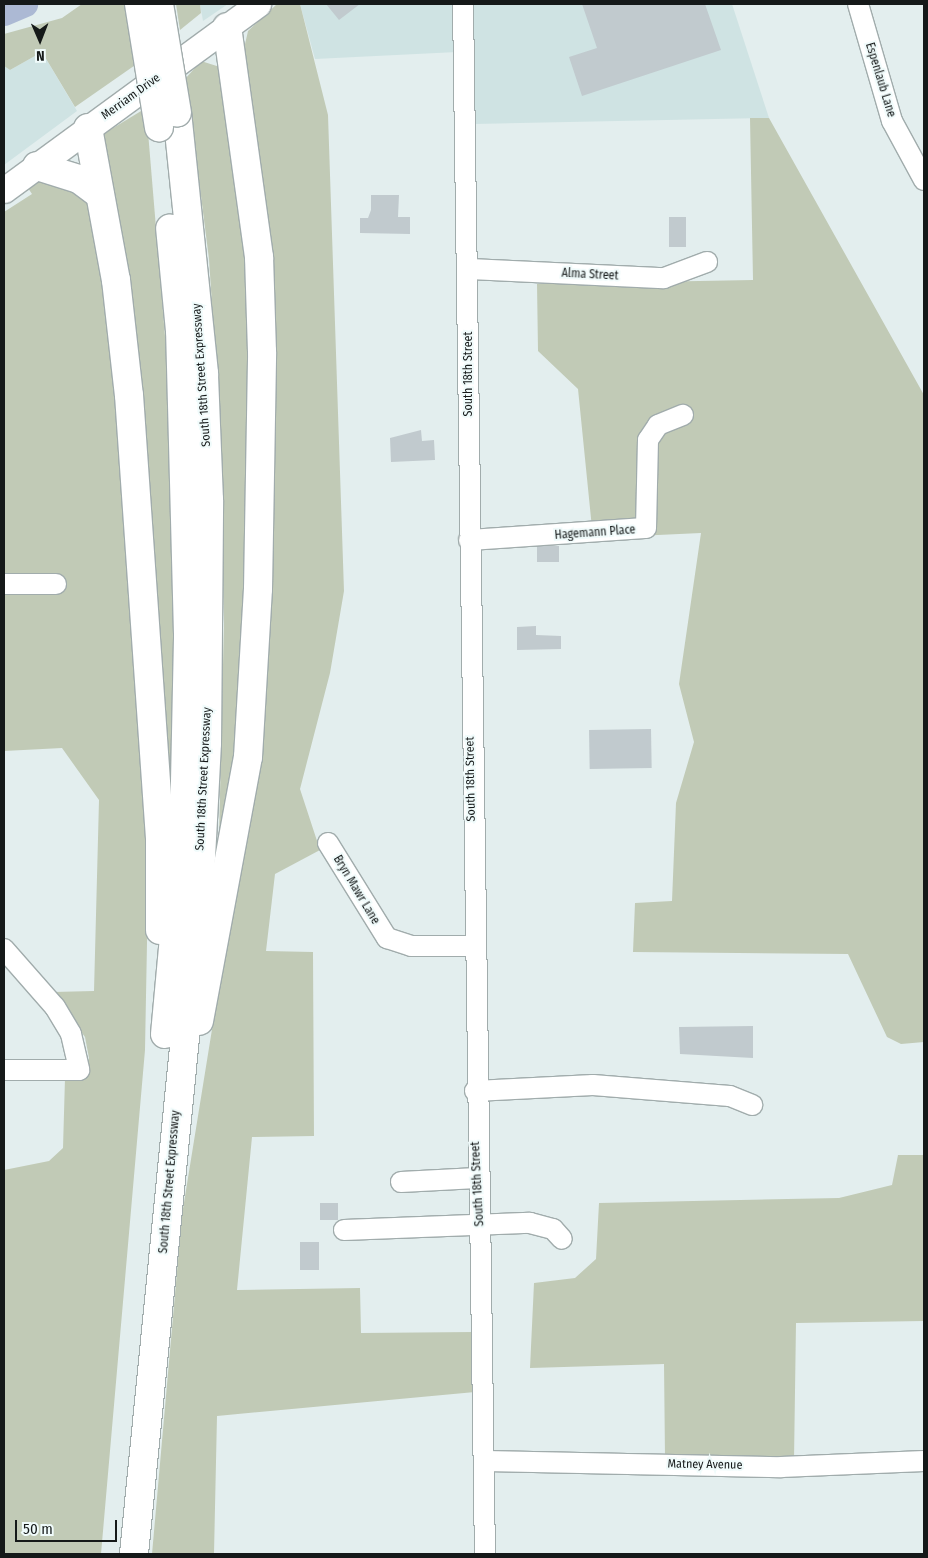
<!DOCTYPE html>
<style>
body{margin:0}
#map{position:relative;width:928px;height:1558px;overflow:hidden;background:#e3eeee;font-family:"Fira Sans Condensed",sans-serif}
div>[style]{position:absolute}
.built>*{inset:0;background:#cfe3e3}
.green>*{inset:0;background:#c1cab6}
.river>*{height:25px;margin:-12.5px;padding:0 12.5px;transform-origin:12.5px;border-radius:12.5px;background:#acb9d4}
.building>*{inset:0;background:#c1cace;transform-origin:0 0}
.roads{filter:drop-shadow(1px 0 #a1acac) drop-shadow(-1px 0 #a1acac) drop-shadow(0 1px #a1acac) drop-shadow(0 -1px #a1acac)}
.minor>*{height:20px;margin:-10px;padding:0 10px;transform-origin:10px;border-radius:10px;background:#fff}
.major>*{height:25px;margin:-12.5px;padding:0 12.5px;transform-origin:12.5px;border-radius:12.5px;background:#fff}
.highway>*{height:28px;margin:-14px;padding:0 14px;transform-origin:14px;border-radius:14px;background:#fff}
.bridges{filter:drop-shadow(1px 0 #a1acac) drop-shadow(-1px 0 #a1acac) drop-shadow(0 1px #a1acac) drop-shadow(0 -1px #a1acac)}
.highway-bridge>*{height:28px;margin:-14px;padding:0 14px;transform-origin:14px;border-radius:14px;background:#fff}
span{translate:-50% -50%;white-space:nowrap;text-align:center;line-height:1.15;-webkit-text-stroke:4px #f0fbfb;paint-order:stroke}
.street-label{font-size:12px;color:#151919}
.frame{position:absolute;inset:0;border:5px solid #151919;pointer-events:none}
.north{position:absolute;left:15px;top:15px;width:50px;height:50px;-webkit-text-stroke:4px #f0fbfb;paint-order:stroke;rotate:179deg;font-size:14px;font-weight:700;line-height:20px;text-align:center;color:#151919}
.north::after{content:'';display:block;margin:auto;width:18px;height:22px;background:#151919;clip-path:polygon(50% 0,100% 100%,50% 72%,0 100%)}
.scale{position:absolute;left:15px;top:1520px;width:102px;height:22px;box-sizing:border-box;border:2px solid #151919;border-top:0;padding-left:6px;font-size:15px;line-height:18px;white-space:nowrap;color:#151919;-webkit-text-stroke:4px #f0fbfb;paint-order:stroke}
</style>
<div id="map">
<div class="built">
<div style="clip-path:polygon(200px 4px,228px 4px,203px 21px)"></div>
<div style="clip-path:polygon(300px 4px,456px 4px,457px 52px,315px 59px)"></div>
<div style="clip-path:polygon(473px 4px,732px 4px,769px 118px,474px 124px)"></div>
<div style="clip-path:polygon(42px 52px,77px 111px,4px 165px,4px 66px,10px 70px)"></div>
</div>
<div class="green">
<div style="clip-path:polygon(82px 4px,132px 4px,141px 61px,75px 107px,42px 52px,10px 70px,4px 66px,4px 34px,62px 18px)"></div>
<div style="clip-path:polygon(176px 4px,200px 4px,201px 13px,180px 30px)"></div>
<div style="clip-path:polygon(277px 4px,300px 4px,328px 115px,344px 591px,330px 673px,300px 789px,320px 850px,275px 874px,266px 951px,313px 952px,314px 1136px,252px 1137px,237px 1290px,360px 1288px,361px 1333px,474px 1332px,475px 1392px,217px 1416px,214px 1554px,152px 1554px,182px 1215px,257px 751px,243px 53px,248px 31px)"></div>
<div style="clip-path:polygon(201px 61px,223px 68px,253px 271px,249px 688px,218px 880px,224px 622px,220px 427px,209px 259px,186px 78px)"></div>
<div style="clip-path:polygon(146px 108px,170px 396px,176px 692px,170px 820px,100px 136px)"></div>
<div style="clip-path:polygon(750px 118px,769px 118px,924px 395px,924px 1042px,901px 1044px,887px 1037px,848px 954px,633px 952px,635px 903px,672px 901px,676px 803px,694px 742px,679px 684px,701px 533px,593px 538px,578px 389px,538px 351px,537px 284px,753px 280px)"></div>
<div style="clip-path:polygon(44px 180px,58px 181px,89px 201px,112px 333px,149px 836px,145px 1050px,101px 1554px,4px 1554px,4px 1170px,49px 1161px,63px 1148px,65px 1078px,87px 1065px,89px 1058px,85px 1037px,53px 992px,94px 991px,99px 800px,62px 748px,4px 751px,4px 212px,32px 194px,26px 185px)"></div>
<div style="clip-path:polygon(898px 1155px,924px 1155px,924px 1321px,796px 1323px,794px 1460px,665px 1458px,664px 1364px,530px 1368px,534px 1283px,575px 1278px,596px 1259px,599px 1203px,839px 1198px,892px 1185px)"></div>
</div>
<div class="river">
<div style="left:4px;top:13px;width:23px;rotate:-23deg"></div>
</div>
<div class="building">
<div style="clip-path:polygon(326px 4px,360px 4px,339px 20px)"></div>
<div style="clip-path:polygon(582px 4px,705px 4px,721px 50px,582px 96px,569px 57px,597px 48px)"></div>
<div style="clip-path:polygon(371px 195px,399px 195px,398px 217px,410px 217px,410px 234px,360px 233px,360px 218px,368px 218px,371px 210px)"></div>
<div style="left:669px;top:217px;width:17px;height:30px"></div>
<div style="clip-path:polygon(421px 430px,422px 441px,434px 440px,435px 460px,391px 462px,390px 438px)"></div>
<div style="left:559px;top:546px;width:16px;height:22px;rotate:90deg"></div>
<div style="clip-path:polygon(536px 626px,536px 635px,561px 636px,561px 649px,517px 650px,517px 627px)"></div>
<div style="left:651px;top:729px;width:39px;height:62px;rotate:89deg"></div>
<div style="clip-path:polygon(753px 1026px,753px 1058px,680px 1054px,679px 1027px)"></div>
<div style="left:320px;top:1203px;width:18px;height:17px"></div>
<div style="left:300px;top:1242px;width:19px;height:28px"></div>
</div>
<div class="roads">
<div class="minor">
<div style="left:463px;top:4px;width:1550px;rotate:89.19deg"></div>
<div style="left:858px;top:4px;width:122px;rotate:73.8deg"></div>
<div style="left:892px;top:121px;width:67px;rotate:61.5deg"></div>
<div style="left:470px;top:269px;width:194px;rotate:2.7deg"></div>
<div style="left:664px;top:278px;width:46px;rotate:-20.4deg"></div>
<div style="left:469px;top:540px;width:177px;rotate:-3.9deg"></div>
<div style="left:646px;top:528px;width:88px;rotate:-88.7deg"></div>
<div style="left:648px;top:440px;width:18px;rotate:-56deg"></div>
<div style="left:658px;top:425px;width:27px;rotate:-22deg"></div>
<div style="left:4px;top:584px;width:52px"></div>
<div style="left:328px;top:843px;width:112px;rotate:58.2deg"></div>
<div style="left:387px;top:938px;width:25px;rotate:18deg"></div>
<div style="left:411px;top:946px;width:62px"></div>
<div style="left:4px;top:949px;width:77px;rotate:48.7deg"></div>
<div style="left:55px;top:1007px;width:31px;rotate:59deg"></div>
<div style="left:71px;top:1034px;width:37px;rotate:77deg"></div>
<div style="left:79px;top:1070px;width:75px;rotate:180deg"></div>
<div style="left:475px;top:1091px;width:118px;rotate:-2.9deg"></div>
<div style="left:593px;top:1085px;width:137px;rotate:4.6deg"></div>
<div style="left:730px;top:1096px;width:24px;rotate:22deg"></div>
<div style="left:401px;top:1182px;width:76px;rotate:-3deg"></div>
<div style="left:344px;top:1230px;width:186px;rotate:-2.2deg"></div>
<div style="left:530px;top:1223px;width:24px;rotate:15deg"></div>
<div style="left:553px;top:1229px;width:13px;rotate:48deg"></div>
<div style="left:486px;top:1461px;width:295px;rotate:1.2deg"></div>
<div style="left:781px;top:1467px;width:143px;rotate:-2.4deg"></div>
</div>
<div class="major">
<div style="left:4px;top:190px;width:315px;rotate:-36.2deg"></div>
</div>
<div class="highway">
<div style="left:88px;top:128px;width:155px;rotate:79.6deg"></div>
<div style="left:116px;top:280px;width:116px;rotate:83.6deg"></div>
<div style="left:129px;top:395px;width:444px;rotate:86deg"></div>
<div style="left:160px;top:838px;width:92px;rotate:90deg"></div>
<div style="left:37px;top:166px;width:44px;rotate:17.2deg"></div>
<div style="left:79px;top:179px;width:26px;rotate:37deg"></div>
<div style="left:199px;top:1021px;width:269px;rotate:-79.5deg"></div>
<div style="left:248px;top:757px;width:168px;rotate:-86.6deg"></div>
<div style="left:258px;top:589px;width:237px;rotate:-89deg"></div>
<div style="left:262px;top:352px;width:95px;rotate:-91.8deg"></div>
<div style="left:259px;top:257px;width:232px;rotate:-97.9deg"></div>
<div style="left:165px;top:1034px;width:206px;rotate:-84.7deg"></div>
<div style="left:184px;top:829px;width:195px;rotate:-88.8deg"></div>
<div style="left:188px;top:634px;width:303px;rotate:-91.5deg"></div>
<div style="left:180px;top:331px;width:103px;rotate:-95.5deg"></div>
<div style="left:134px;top:1554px;width:661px;rotate:-84.36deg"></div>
<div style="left:199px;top:896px;width:153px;rotate:-87deg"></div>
<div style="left:207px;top:743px;width:243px;rotate:-89.5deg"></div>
<div style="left:209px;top:500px;width:127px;rotate:-92.3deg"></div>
<div style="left:204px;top:373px;width:261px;rotate:-95.9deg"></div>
</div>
</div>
<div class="bridges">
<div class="highway-bridge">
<div style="left:139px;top:4px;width:125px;rotate:80.8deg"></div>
<div style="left:159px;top:4px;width:110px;rotate:80.6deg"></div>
</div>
</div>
<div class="street-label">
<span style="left:880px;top:80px;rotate:73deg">Espenlaub Lane</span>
<span style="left:131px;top:97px;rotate:-36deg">Merriam Drive</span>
<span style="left:590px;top:275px;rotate:3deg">Alma Street</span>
<span style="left:469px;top:374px;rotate:-90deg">South 18th Street</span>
<span style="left:202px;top:375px;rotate:-94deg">South 18th Street Expressway</span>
<span style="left:595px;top:533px;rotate:-4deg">Hagemann Place</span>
<span style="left:204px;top:779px;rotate:-87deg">South 18th Street Expressway</span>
<span style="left:471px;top:779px;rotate:-91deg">South 18th Street</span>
<span style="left:356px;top:890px;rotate:59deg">Bryn Mawr Lane</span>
<span style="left:170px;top:1182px;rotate:-85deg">South 18th Street Expressway</span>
<span style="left:478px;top:1184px;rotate:-93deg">South 18th Street</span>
<span style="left:705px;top:1465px;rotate:1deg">Matney Avenue</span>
</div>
<div class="frame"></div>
<div class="north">N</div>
<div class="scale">50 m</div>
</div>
